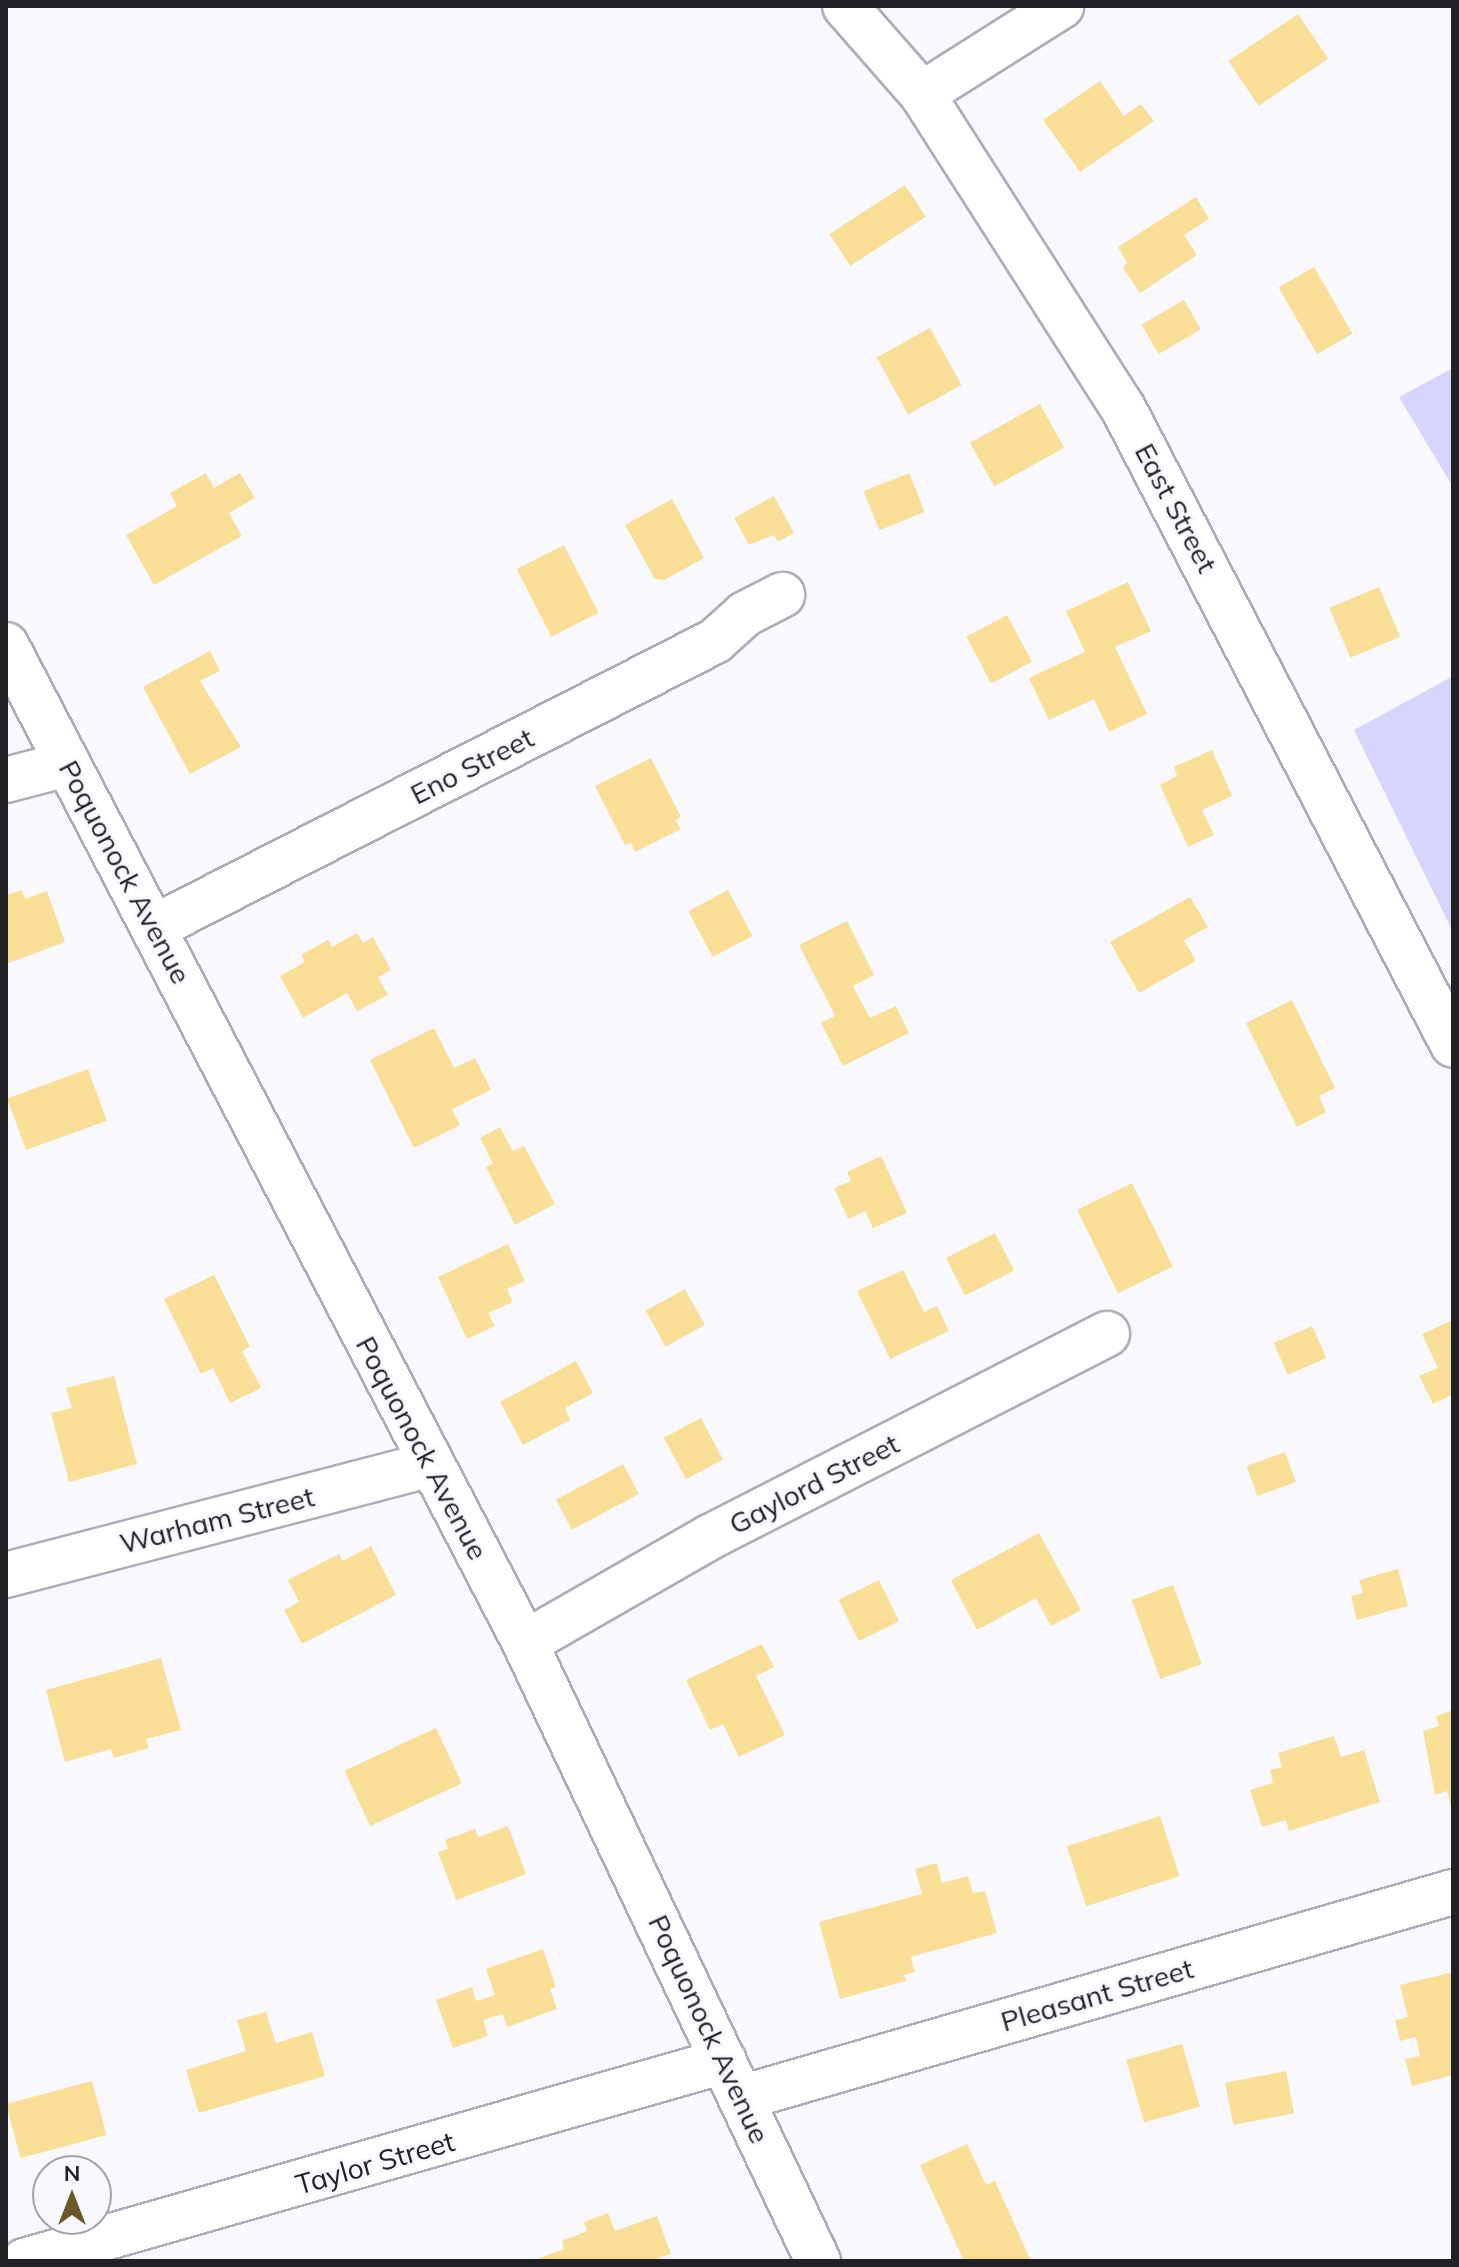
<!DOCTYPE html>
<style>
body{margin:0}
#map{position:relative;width:1459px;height:2267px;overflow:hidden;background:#f8f8fe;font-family:Mulish,sans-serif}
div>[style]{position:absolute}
.green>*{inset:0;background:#d7d5fd}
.building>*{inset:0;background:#f9df96;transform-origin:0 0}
.roads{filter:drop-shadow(2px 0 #aeadb7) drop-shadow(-2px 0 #aeadb7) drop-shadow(0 2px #aeadb7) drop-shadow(0 -2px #aeadb7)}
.minor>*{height:44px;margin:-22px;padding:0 22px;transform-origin:22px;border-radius:22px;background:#fff}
.primary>*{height:44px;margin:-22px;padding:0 22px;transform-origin:22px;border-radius:22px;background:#fff}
span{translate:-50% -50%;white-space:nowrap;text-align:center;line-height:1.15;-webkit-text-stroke:6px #f8f8fe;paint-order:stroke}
.street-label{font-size:28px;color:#222226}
.frame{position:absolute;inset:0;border:8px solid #222226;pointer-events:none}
.north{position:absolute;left:32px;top:2155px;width:80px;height:80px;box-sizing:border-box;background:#f8f8fe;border:2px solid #a2a2a8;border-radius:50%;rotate:0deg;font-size:22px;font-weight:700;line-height:32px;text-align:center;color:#222226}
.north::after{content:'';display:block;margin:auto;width:28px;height:36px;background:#6a5927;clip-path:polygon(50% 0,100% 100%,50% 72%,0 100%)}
</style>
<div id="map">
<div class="green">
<div style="clip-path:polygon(1453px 368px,1453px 487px,1399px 397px)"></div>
<div style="clip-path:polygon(1453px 676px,1453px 932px,1354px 730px)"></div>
</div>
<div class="building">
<div style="left:1298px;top:14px;width:54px;height:84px;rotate:56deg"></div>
<div style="clip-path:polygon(1100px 81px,1124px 116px,1141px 104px,1154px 121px,1080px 172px,1043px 120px)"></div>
<div style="left:905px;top:185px;width:38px;height:90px;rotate:57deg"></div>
<div style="clip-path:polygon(1196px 197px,1209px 219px,1184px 235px,1197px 255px,1140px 293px,1123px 268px,1127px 263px,1118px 247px)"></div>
<div style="left:1314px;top:267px;width:77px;height:41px;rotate:60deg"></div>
<div style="left:1184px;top:300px;width:34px;height:49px;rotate:60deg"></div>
<div style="left:930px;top:328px;width:65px;height:61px;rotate:61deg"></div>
<div style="left:1040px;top:404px;width:50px;height:80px;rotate:61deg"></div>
<div style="clip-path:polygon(206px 473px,214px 488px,240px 473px,255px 498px,229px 513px,242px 536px,154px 585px,126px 535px,177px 506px,170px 493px)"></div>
<div style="left:909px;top:473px;width:42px;height:49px;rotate:68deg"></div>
<div style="clip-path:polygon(774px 496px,794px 533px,778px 542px,774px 535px,749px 545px,734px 518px)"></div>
<div style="clip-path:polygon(672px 499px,704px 558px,664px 580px,655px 579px,625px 525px)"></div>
<div style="left:564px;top:545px;width:76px;height:53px;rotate:63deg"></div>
<div style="clip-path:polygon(1128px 582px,1151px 631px,1115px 647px,1147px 714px,1109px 732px,1094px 699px,1049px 720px,1029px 678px,1085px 652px,1066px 611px)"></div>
<div style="left:1379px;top:587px;width:54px;height:54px;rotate:67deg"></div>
<div style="left:1007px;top:615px;width:53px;height:46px;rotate:62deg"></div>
<div style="clip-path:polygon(210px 651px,220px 671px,200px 681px,241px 747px,190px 774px,143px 687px)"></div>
<div style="clip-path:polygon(1212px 750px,1232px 796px,1202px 810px,1214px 835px,1188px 847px,1160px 785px,1177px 776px,1174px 767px)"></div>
<div style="clip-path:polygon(651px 758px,681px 817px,675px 820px,681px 829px,635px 852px,631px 843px,625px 845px,595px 786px)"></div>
<div style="clip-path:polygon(22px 890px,25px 899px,47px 891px,65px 942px,6px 964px,6px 895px)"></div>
<div style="left:728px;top:890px;width:52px;height:45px;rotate:62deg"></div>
<div style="clip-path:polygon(1190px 897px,1208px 927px,1184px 940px,1196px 961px,1139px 993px,1110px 942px)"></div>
<div style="clip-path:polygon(847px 921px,874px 975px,853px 986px,870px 1018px,896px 1006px,909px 1033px,843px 1066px,821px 1023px,835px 1016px,799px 945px)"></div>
<div style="clip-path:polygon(357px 933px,363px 943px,373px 937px,391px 970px,378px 977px,388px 995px,357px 1011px,347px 993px,303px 1018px,280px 976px,305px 962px,301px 955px,328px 940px,332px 947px)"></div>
<div style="clip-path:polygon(1292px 1000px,1335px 1088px,1319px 1096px,1326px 1112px,1297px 1127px,1246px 1023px)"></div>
<div style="clip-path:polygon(434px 1028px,454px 1068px,475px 1058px,491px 1090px,452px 1109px,460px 1125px,414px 1148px,370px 1060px)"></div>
<div style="left:88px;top:1069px;width:55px;height:86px;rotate:70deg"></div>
<div style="clip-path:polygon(500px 1127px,513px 1151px,524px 1146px,555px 1204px,515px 1225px,486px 1167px,493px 1164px,480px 1138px)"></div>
<div style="clip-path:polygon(881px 1156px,907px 1213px,873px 1228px,865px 1211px,848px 1219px,834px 1188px,851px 1181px,847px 1172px)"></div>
<div style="left:1132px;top:1183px;width:93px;height:61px;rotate:64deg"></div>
<div style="left:995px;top:1233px;width:42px;height:55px;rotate:63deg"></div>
<div style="clip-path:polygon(508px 1244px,525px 1281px,507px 1289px,513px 1302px,488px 1313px,495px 1326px,467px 1339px,438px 1277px)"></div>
<div style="clip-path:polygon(903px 1270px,924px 1312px,937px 1306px,949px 1331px,890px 1359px,857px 1291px)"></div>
<div style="clip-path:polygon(214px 1275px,250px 1347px,242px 1351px,261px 1388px,230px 1403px,213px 1368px,201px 1374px,164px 1299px)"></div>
<div style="left:685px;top:1289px;width:41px;height:45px;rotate:61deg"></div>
<div style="clip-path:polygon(1453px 1320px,1453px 1394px,1433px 1404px,1419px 1376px,1438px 1368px,1422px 1334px)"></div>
<div style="left:1312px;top:1326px;width:35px;height:42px;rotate:66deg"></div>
<div style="clip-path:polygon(576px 1361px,593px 1393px,565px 1408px,570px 1420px,523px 1445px,500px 1402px)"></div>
<div style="clip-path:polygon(114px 1376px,137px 1464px,69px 1482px,51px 1413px,72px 1408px,66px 1388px)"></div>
<div style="left:701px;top:1418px;width:47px;height:42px;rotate:62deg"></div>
<div style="left:1285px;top:1452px;width:32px;height:41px;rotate:70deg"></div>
<div style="left:623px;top:1464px;width:34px;height:76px;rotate:62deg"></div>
<div style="clip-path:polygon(1039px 1533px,1081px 1610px,1051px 1626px,1036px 1598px,977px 1630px,951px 1580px)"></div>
<div style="clip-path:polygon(371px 1546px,396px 1595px,302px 1644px,284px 1610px,299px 1602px,288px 1580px,339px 1554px,343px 1561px)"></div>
<div style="clip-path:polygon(1398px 1569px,1408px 1606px,1357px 1620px,1351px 1596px,1363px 1593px,1359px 1580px)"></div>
<div style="left:879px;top:1580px;width:46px;height:45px;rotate:64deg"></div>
<div style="left:1173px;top:1585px;width:84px;height:44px;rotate:70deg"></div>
<div style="clip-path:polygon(762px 1644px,774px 1667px,756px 1676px,785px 1735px,739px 1757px,723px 1724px,710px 1730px,686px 1680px)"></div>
<div style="clip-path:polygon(161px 1658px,181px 1730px,146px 1739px,149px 1748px,114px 1758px,111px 1749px,65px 1762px,46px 1690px)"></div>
<div style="clip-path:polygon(1453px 1710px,1453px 1810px,1452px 1810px,1447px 1791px,1435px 1795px,1423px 1731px,1439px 1726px,1436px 1716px)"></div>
<div style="left:436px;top:1728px;width:61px;height:101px;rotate:65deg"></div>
<div style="clip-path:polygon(1334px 1736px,1341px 1757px,1364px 1750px,1380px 1802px,1289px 1831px,1286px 1820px,1262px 1827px,1250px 1790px,1273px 1783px,1270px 1770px,1282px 1767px,1278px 1753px)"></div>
<div style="left:1160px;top:1816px;width:63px;height:98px;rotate:72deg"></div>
<div style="clip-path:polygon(508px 1826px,526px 1874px,456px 1900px,438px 1852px,448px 1849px,445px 1840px,475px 1829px,478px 1837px)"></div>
<div style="clip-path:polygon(937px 1863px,942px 1883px,968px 1876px,973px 1893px,985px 1891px,997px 1933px,911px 1957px,915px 1972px,904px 1975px,906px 1981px,840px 1999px,819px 1922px,922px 1894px,915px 1869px)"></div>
<div style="clip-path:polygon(543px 1949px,556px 1987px,550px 1989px,557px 2009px,507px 2027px,503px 2014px,483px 2020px,488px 2036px,453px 2048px,436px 2000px,472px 1987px,476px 2001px,495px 1995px,486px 1969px)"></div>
<div style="clip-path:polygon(1453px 1972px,1453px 2075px,1412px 2086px,1405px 2059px,1420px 2056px,1416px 2037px,1400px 2041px,1395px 2020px,1408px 2017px,1400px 1985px)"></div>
<div style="clip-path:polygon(266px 2012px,276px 2043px,312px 2032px,325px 2076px,199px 2113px,186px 2070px,246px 2051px,237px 2020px)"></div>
<div style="left:1182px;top:2044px;width:65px;height:58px;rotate:74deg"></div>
<div style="left:1286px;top:2071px;width:43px;height:62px;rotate:79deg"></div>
<div style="left:92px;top:2081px;width:56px;height:89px;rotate:75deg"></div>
<div style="clip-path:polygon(967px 2144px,986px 2185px,995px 2181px,1031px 2261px,964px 2261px,920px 2165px)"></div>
<div style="clip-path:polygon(608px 2213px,615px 2231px,657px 2216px,671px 2254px,650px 2261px,532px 2261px,564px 2249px,562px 2241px,587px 2231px,584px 2222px)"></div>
</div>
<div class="roads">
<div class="minor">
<div style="left:845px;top:6px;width:117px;rotate:48.8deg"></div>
<div style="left:922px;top:94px;width:373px;rotate:57.4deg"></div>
<div style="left:1123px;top:408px;width:717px;rotate:62.61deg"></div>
<div style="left:922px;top:94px;width:165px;rotate:-32.3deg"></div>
<div style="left:6px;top:780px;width:63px;rotate:-14.7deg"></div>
<div style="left:155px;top:927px;width:629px;rotate:-27.05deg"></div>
<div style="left:715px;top:641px;width:40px;rotate:-42deg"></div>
<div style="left:745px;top:614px;width:42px;rotate:-27.2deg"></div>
<div style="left:6px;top:1575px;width:437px;rotate:-14.6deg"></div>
<div style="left:525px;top:1643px;width:213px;rotate:-29.8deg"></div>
<div style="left:710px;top:1537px;width:446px;rotate:-27.1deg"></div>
<div style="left:741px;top:2098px;width:741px;rotate:-16.14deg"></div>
<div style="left:24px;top:2261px;width:728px;rotate:-15.95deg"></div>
</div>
<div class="primary">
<div style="left:6px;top:645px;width:1125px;rotate:62.52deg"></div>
<div style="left:525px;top:1643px;width:684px;rotate:64.63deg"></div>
</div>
</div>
<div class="street-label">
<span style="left:1176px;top:508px;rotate:62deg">East Street</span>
<span style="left:472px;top:766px;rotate:-27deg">Eno Street</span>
<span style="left:125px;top:872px;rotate:62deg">Poquonock Avenue</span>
<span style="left:422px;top:1448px;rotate:62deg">Poquonock Avenue</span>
<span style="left:814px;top:1484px;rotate:-27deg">Gaylord Street</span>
<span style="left:217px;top:1520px;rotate:-14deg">Warham Street</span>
<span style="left:1097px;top:1995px;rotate:-16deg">Pleasant Street</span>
<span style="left:709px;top:2029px;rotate:65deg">Poquonock Avenue</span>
<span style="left:375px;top:2163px;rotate:-16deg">Taylor Street</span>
</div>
<div class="frame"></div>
<div class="north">N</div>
</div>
